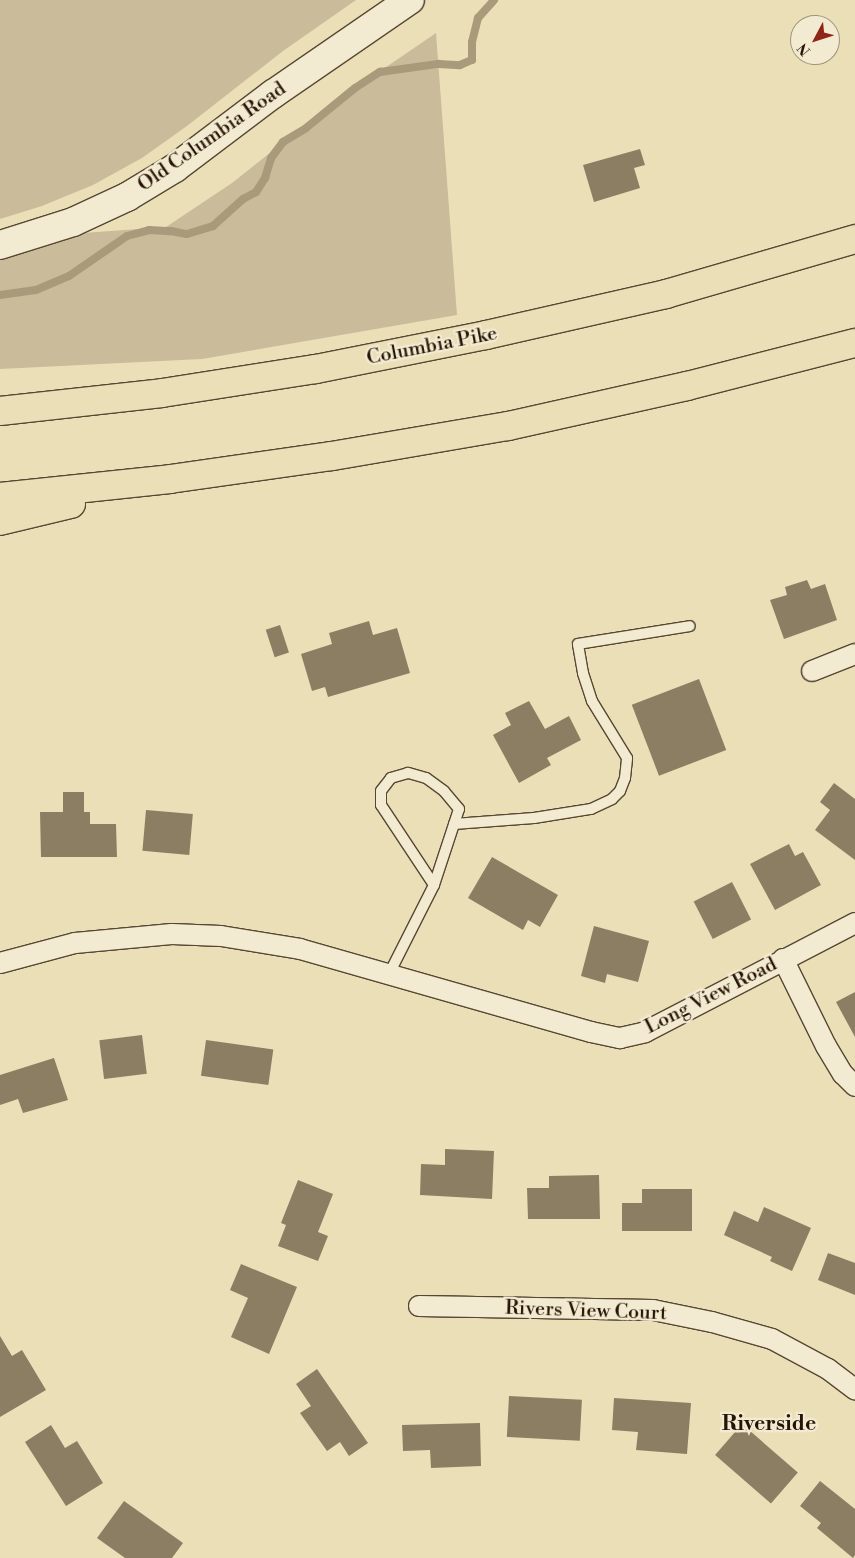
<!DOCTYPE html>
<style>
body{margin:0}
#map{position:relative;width:855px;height:1558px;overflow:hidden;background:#ebdfb8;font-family:"Libre Bodoni",serif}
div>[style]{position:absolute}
.green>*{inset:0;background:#cabc9a}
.stream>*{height:8px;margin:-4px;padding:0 4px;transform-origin:4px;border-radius:4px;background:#a89a7b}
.building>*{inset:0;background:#8c7e62;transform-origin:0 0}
.roads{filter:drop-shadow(1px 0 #574732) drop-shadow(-1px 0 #574732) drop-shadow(0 1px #574732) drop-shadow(0 -1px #574732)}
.lane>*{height:10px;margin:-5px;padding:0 5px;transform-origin:5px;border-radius:5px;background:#f2ead1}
.street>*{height:20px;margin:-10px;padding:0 10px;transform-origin:10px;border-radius:10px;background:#f2ead1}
.secondary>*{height:28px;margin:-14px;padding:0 14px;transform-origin:14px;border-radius:14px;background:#f2ead1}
.highway>*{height:28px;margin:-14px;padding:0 14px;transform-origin:14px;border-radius:14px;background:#ebdfb8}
span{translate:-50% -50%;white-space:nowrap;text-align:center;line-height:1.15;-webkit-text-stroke:4.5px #f2ead1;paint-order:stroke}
.street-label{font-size:20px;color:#261405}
.neighbourhood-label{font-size:21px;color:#261405;font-weight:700}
.north{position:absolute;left:790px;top:15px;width:50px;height:50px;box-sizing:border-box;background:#f2ead1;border:1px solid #a0947f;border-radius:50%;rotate:230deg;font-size:14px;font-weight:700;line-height:20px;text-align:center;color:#261405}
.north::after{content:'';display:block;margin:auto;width:18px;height:22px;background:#8f2418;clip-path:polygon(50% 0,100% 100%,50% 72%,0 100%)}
</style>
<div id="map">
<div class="green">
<div style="clip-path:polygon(0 0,356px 0,283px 51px,187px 126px,142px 158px,93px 185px,42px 206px,0 219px)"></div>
<div style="clip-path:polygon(436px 33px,457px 315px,202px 359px,0 369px,0 239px,166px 227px,232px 183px,332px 104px)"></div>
</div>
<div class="stream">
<div style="left:0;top:295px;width:36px;rotate:-8deg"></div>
<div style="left:36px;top:290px;width:36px;rotate:-23deg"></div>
<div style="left:69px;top:276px;width:70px;rotate:-34.6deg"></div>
<div style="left:127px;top:236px;width:23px;rotate:-15deg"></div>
<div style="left:149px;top:230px;width:22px;rotate:3deg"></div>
<div style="left:171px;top:231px;width:16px;rotate:11deg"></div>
<div style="left:187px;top:234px;width:27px;rotate:-17deg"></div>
<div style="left:213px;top:226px;width:40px;rotate:-42deg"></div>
<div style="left:243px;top:199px;width:15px;rotate:-28deg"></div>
<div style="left:256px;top:192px;width:17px;rotate:-57deg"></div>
<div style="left:265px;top:178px;width:21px;rotate:-73deg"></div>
<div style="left:271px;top:158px;width:20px;rotate:-53deg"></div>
<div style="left:283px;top:142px;width:27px;rotate:-31deg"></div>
<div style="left:306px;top:128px;width:63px;rotate:-39.2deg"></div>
<div style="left:355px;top:88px;width:30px;rotate:-33deg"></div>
<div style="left:380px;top:72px;width:59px;rotate:-7.9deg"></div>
<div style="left:438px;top:64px;width:22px;rotate:3deg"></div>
<div style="left:460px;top:65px;width:13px;rotate:-23deg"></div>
<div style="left:472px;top:60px;width:18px;rotate:-90deg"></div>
<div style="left:472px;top:42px;width:25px;rotate:-76deg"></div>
<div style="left:478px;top:18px;width:24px;rotate:-48deg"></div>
</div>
<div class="building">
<div style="clip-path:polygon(640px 149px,645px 165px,634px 168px,640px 188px,594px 202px,583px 165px)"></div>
<div style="clip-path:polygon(807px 580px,811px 589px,825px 584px,837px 620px,784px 639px,770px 600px,787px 595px,785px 587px)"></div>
<div style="clip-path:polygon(369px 621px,373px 635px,397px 628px,410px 673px,328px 697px,325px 687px,312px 691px,301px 654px,332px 644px,329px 633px)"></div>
<div style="left:280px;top:625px;width:29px;height:15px;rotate:72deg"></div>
<div style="left:699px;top:679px;width:76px;height:72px;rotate:69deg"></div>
<div style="clip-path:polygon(529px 701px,545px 729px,569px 716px,581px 740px,547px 758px,551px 765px,519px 783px,493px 735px,511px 725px,505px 713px)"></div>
<div style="clip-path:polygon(834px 783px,855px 799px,855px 860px,815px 830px,830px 810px,820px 802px)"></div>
<div style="clip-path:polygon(63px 792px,84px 792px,84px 812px,90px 812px,90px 824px,116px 824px,117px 857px,41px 857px,40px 812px,63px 812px)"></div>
<div style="left:146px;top:810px;width:47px;height:41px;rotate:5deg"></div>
<div style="clip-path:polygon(789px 844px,795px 856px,803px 852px,821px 885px,775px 910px,750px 864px)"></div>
<div style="clip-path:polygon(492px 857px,558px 895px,540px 927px,528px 920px,523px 930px,468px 898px)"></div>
<div style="left:732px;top:882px;width:42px;height:43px;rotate:63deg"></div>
<div style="clip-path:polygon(594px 926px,649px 941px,638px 982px,607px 974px,605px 983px,581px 976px)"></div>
<div style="clip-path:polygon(855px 992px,855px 1037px,836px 1002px)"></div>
<div style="left:142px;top:1035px;width:39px;height:43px;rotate:83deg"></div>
<div style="left:206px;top:1040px;width:68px;height:36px;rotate:8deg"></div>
<div style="clip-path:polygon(54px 1058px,68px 1100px,23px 1113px,18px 1099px,0 1105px,0 1075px)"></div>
<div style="clip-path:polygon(445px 1149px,494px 1151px,492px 1199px,420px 1195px,421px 1164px,445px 1165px)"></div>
<div style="clip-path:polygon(599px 1175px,600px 1219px,528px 1219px,527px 1188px,549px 1188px,549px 1176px)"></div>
<div style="clip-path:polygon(298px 1180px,333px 1194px,318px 1232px,328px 1236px,318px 1261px,278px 1246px,286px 1225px,281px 1223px)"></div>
<div style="clip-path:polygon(642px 1189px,692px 1189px,692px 1231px,622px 1231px,622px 1203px,642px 1203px)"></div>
<div style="clip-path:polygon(764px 1207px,811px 1228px,792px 1271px,770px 1261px,772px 1257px,724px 1235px,734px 1211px,758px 1222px)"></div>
<div style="clip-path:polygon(828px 1253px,855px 1263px,855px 1295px,818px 1280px)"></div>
<div style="clip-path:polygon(241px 1264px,297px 1287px,269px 1354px,231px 1337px,248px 1298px,230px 1290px)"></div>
<div style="clip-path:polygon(0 1336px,12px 1356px,22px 1350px,46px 1390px,0 1417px)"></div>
<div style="clip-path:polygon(317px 1369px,368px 1443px,349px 1456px,340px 1442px,327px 1451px,300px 1413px,311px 1406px,296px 1384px)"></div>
<div style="left:509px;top:1396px;width:73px;height:41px;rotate:3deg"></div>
<div style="clip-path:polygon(614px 1398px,691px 1403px,687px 1454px,636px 1450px,638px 1432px,612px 1430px)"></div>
<div style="clip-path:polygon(480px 1423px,481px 1466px,431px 1468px,430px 1450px,403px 1451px,402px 1425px)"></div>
<div style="left:742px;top:1424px;width:74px;height:41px;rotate:41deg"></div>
<div style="clip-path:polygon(51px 1425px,65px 1448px,77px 1441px,103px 1483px,66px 1506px,25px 1442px)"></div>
<div style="clip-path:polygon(820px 1481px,855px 1509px,855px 1555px,853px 1558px,817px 1528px,821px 1523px,800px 1506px)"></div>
<div style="clip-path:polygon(124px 1501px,183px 1543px,172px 1558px,125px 1558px,97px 1538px)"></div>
</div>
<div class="roads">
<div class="lane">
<div style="left:454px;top:824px;width:80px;rotate:-4.3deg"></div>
<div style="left:534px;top:818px;width:58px;rotate:-9deg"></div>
<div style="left:591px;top:809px;width:23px;rotate:-25deg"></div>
<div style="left:612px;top:799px;width:11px;rotate:-45deg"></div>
<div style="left:620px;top:791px;width:14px;rotate:-69deg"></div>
<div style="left:625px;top:778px;width:20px;rotate:-84deg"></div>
<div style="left:627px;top:758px;width:67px;rotate:-121.6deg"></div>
<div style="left:592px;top:701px;width:29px;rotate:-108deg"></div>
<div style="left:583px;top:673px;width:29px;rotate:-100deg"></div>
<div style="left:578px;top:644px;width:113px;rotate:-9.1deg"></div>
<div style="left:388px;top:976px;width:102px;rotate:-63.2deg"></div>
<div style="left:434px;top:885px;width:80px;rotate:-71.8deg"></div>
<div style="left:459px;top:809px;width:23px;rotate:-130deg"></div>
<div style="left:444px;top:791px;width:22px;rotate:-144deg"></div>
<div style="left:426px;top:778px;width:19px;rotate:-164deg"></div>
<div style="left:408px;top:773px;width:18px;rotate:164deg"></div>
<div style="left:391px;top:778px;width:16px;rotate:128deg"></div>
<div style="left:381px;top:791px;width:14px;rotate:90deg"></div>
<div style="left:381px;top:805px;width:96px;rotate:56.5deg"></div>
</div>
<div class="street">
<div style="left:812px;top:671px;width:46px;rotate:-21.6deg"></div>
<div style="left:783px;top:959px;width:97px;rotate:63.7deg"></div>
<div style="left:826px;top:1046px;width:33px;rotate:59deg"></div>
<div style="left:843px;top:1074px;width:17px;rotate:45deg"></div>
<div style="left:0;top:963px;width:78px;rotate:-14.9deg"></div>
<div style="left:75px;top:943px;width:97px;rotate:-5.3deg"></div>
<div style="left:172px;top:934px;width:49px;rotate:2.3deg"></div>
<div style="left:221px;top:936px;width:80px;rotate:9.3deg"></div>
<div style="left:300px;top:949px;width:303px;rotate:15.9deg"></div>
<div style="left:591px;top:1032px;width:30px;rotate:12deg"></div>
<div style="left:620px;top:1038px;width:26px;rotate:-13deg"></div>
<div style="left:645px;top:1032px;width:237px;rotate:-27.4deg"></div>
<div style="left:419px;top:1306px;width:234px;rotate:1deg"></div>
<div style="left:653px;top:1310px;width:60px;rotate:11.5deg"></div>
<div style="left:712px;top:1322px;width:62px;rotate:15.8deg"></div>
<div style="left:772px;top:1339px;width:64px;rotate:28.2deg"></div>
<div style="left:828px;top:1369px;width:34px;rotate:37deg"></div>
</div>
<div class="secondary">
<div style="left:0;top:245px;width:77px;rotate:-17.5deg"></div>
<div style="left:73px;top:222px;width:60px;rotate:-24.8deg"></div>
<div style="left:127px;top:197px;width:56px;rotate:-31.1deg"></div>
<div style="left:175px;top:168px;width:123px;rotate:-37.1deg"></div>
<div style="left:273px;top:94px;width:166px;rotate:-34.5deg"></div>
</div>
<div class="highway">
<div style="left:0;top:411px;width:163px;rotate:-6.3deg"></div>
<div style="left:162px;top:393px;width:156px;rotate:-8.9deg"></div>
<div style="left:316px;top:369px;width:173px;rotate:-11.3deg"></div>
<div style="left:486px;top:335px;width:185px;rotate:-12.8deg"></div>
<div style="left:666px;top:294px;width:197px;rotate:-16.2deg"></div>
<div style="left:0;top:497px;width:171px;rotate:-6deg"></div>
<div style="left:170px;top:479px;width:164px;rotate:-8.1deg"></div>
<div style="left:332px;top:456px;width:179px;rotate:-9.7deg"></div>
<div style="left:508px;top:426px;width:183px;rotate:-12.6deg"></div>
<div style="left:687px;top:386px;width:173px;rotate:-14.4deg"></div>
<div style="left:0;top:521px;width:73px;rotate:-13.5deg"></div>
</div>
</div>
<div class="street-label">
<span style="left:212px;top:137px;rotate:-35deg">Old Columbia Road</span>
<span style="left:432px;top:346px;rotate:-11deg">Columbia Pike</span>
<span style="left:711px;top:996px;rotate:-27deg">Long View Road</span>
<span style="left:586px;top:1311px;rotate:2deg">Rivers View Court</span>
</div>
<div class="neighbourhood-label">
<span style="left:769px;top:1424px">Riverside</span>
</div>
<div class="north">N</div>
</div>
